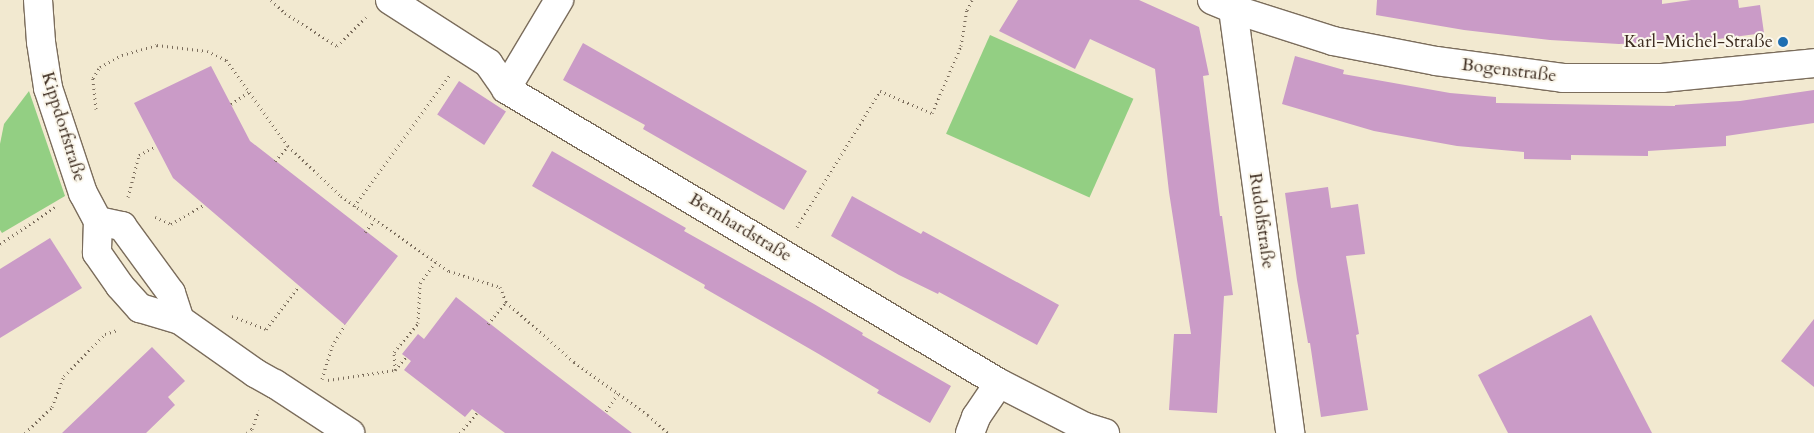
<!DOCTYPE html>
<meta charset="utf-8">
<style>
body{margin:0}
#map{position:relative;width:1814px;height:433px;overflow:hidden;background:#f2e9d0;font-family:Cardo,serif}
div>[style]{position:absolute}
.green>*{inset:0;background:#93cf83;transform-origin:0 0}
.building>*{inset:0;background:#ca9bc7;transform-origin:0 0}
.path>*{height:3px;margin-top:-1.5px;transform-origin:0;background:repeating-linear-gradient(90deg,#7b6d5c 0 1px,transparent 0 5px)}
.roads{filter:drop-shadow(1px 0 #7b6d5c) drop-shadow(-1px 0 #7b6d5c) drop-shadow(0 1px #7b6d5c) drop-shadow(0 -1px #7b6d5c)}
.street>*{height:28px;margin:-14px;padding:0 14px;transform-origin:14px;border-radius:14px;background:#fff}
.dots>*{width:14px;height:14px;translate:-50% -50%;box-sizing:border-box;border:2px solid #fbf7ec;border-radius:50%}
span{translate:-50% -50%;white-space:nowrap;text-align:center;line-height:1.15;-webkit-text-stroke:4px #fbf7ec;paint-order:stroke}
.poi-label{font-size:18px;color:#3b2a1e}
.right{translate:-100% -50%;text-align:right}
.street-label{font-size:18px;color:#3b2a1e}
</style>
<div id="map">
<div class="green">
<div style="left:990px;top:35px;width:157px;height:108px;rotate:24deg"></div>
<div style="clip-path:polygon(29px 91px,65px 196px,2px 233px,0 230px,0 144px,4px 124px)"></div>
</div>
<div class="building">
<div style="clip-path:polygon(1018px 0,1139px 0,1199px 27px,1209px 75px,1203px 76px,1220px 216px,1222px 216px,1233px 295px,1224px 296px,1217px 413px,1169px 410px,1174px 334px,1191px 334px,1169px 192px,1155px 69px,1090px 39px,1075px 69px,999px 31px)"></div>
<div style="clip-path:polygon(1377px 0,1662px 0,1662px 4px,1691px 0,1738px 0,1739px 8px,1760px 5px,1764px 33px,1695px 42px,1695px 40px,1619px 44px,1550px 40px,1464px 30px,1376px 15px)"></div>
<div style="clip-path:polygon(583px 43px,807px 171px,784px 210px,643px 129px,645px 125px,563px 80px)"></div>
<div style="clip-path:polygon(1295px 56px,1344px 70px,1343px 74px,1450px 93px,1496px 97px,1496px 103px,1675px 106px,1675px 105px,1740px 101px,1814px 90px,1814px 123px,1726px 136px,1726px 146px,1648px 151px,1648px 156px,1571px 155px,1571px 160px,1524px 159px,1524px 152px,1457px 146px,1374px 131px,1282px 104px)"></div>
<div style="clip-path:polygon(211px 66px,250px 141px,398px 256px,345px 325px,173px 178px,134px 103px)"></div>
<div style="left:459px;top:81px;width:56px;height:40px;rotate:33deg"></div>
<div style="clip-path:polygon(552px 151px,686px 228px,684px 231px,814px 304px,863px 333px,862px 335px,951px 386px,930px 423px,877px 393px,879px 390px,817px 353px,704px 288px,705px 285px,532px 186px)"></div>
<div style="clip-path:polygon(1328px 187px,1331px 208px,1358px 204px,1365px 254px,1346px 256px,1359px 334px,1356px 335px,1368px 410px,1321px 417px,1310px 343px,1308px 343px,1297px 280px,1285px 193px)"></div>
<div style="clip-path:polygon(852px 196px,921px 234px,923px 231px,1059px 305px,1037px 345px,939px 292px,938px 294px,899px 275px,831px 236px)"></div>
<div style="clip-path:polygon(50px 238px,82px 288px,0 338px,0 269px)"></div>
<div style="clip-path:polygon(456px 297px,543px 365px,632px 433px,505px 433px,472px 409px,465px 417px,404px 370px,411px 361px,402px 354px,418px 334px,424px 339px)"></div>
<div style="clip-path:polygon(1591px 315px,1652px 433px,1508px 433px,1478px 375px)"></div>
<div style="clip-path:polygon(1814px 319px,1814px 387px,1781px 361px)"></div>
<div style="clip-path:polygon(152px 347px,185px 381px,168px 397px,175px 405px,146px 433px,62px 433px)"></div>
</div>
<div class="path">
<div style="left:271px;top:0;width:19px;rotate:43deg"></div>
<div style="left:285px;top:13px;width:62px;rotate:32.4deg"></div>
<div style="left:337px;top:46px;width:41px;rotate:-45deg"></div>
<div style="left:231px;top:104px;width:22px;rotate:-34deg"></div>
<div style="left:96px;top:109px;width:31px;rotate:-96deg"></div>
<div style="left:93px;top:78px;width:13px;rotate:-58deg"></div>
<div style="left:100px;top:67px;width:25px;rotate:-29deg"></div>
<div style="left:122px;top:55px;width:36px;rotate:-16deg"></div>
<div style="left:157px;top:45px;width:50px;rotate:6.8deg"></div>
<div style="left:207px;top:51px;width:21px;rotate:25deg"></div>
<div style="left:226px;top:60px;width:106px;rotate:54.2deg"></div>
<div style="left:288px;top:146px;width:73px;rotate:43.3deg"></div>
<div style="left:341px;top:196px;width:131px;rotate:34.8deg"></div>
<div style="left:449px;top:271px;width:53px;rotate:17.4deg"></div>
<div style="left:500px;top:287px;width:16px;rotate:68deg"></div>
<div style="left:506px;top:302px;width:91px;rotate:41.4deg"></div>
<div style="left:574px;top:362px;width:91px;rotate:35.6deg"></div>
<div style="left:648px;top:415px;width:27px;rotate:42deg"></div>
<div style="left:275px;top:161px;width:20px;rotate:-49deg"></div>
<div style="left:128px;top:197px;width:43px;rotate:-75.3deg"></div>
<div style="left:139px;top:155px;width:19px;rotate:-28deg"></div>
<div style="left:354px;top:206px;width:162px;rotate:-53.8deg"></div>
<div style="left:155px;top:217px;width:17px;rotate:24deg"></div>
<div style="left:171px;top:224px;width:38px;rotate:-30deg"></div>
<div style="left:797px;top:227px;width:159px;rotate:-58.6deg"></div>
<div style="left:880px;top:91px;width:56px;rotate:22.9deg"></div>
<div style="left:932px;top:113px;width:73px;rotate:-66.6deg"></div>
<div style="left:961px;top:46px;width:36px;rotate:-81deg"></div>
<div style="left:967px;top:10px;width:11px;rotate:-63deg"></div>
<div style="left:365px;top:232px;width:14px;rotate:-51deg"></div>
<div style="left:0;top:244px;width:66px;rotate:-33.9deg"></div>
<div style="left:232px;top:316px;width:36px;rotate:21deg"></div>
<div style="left:266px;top:329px;width:54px;rotate:-52.5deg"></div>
<div style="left:488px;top:324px;width:28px;rotate:-51deg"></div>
<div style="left:395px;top:370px;width:17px;rotate:-50deg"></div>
<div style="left:322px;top:379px;width:34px;rotate:-73deg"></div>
<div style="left:332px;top:346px;width:25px;rotate:-58deg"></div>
<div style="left:328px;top:380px;width:68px;rotate:-8.5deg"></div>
<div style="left:395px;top:370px;width:18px;rotate:-93deg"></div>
<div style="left:394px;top:352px;width:38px;rotate:-50deg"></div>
<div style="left:418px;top:323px;width:40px;rotate:-87.1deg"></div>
<div style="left:420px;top:283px;width:26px;rotate:-54deg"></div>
<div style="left:606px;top:411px;width:22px;rotate:-56deg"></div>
<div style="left:25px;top:433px;width:37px;rotate:-44deg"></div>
<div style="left:52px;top:407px;width:33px;rotate:-69deg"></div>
<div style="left:64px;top:376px;width:59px;rotate:-45.7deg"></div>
<div style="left:105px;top:334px;width:13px;rotate:-18deg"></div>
<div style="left:247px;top:433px;width:6px;rotate:-39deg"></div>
<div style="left:252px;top:429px;width:20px;rotate:-70deg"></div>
<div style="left:460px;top:433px;width:26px;rotate:-50deg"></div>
</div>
<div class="roads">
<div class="street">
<div style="left:38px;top:0;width:42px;rotate:85.9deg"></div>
<div style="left:41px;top:42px;width:47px;rotate:81.3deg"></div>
<div style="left:48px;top:88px;width:111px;rotate:71.6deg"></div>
<div style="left:83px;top:193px;width:32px;rotate:62deg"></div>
<div style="left:98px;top:221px;width:32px;rotate:92deg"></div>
<div style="left:97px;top:253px;width:40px;rotate:55.1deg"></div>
<div style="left:120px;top:286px;width:30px;rotate:48deg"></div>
<div style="left:140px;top:308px;width:42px;rotate:16.7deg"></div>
<div style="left:180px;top:320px;width:92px;rotate:35.2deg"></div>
<div style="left:255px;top:373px;width:23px;rotate:29deg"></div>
<div style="left:275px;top:384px;width:90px;rotate:33.2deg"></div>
<div style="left:390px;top:0;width:117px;rotate:32.7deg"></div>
<div style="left:488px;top:63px;width:32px;rotate:55deg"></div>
<div style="left:506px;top:89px;width:574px;rotate:30.81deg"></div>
<div style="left:999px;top:383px;width:97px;rotate:27.1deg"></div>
<div style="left:1085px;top:427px;width:21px;rotate:17deg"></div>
<div style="left:1212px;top:0;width:23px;rotate:23deg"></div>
<div style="left:1233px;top:9px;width:105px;rotate:17.7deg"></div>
<div style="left:1333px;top:41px;width:105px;rotate:11deg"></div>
<div style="left:1436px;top:61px;width:128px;rotate:7.6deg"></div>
<div style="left:1563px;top:78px;width:99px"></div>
<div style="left:1662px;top:78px;width:153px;rotate:-5.6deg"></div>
<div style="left:1233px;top:9px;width:428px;rotate:82.3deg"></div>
<div style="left:506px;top:89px;width:104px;rotate:-59.2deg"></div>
<div style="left:98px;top:221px;width:25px;rotate:12deg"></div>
<div style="left:122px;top:226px;width:83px;rotate:53.8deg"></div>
<div style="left:171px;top:293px;width:28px;rotate:72deg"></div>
<div style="left:970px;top:433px;width:17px;rotate:-69deg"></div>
<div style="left:976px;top:417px;width:41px;rotate:-55.9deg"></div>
</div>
</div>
<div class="dots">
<div style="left:1783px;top:42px;background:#1f6fb2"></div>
</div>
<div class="poi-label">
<span class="right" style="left:1773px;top:42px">Karl-Michel-Straße</span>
</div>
<div class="street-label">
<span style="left:1509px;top:71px;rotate:7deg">Bogenstraße</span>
<span style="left:63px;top:127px;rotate:73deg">Kippdorfstraße</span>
<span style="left:1261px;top:221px;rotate:82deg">Rudolfstraße</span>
<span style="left:740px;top:228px;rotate:31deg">Bernhardstraße</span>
</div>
</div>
